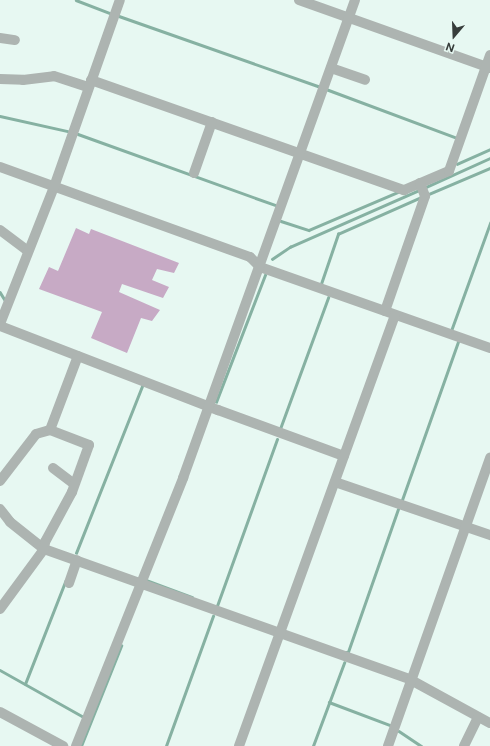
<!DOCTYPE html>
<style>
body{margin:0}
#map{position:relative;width:490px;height:746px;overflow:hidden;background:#e7f8f2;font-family:"Public Sans",sans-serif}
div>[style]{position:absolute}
.stream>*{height:2.5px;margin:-1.25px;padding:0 1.25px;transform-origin:1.25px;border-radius:1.25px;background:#86b1a2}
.building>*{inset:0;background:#c7aac5}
.minor>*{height:10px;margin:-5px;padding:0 5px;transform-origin:5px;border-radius:5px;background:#adb4b1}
span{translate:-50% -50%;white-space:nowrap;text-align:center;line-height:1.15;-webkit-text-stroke:4px #e7f8f2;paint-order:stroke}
.north{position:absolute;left:434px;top:16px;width:40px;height:40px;-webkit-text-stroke:3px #e7f8f2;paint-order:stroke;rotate:199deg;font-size:11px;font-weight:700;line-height:16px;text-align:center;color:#373d3b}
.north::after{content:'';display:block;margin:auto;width:14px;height:18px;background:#373d3b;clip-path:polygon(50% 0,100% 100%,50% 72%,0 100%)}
</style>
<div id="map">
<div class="stream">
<div style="left:76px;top:0;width:36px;rotate:21deg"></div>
<div style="left:119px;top:16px;width:211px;rotate:19.4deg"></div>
<div style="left:326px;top:89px;width:140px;rotate:20.5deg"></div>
<div style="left:0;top:116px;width:69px;rotate:12.6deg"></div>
<div style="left:78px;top:134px;width:209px;rotate:19.8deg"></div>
<div style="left:457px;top:164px;width:36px;rotate:-24deg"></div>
<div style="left:424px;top:188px;width:72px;rotate:-24.4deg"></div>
<div style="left:429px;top:194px;width:66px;rotate:-23.1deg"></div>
<div style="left:281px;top:221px;width:29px;rotate:18deg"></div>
<div style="left:309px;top:230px;width:97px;rotate:-23.1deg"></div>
<div style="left:272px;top:259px;width:22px;rotate:-34deg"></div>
<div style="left:290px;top:247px;width:141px;rotate:-23.8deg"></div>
<div style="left:321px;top:284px;width:53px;rotate:-71.2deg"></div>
<div style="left:338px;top:234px;width:91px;rotate:-24deg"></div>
<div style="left:0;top:292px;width:9px;rotate:58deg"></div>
<div style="left:451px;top:331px;width:115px;rotate:-70.1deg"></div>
<div style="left:216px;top:402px;width:136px;rotate:-68.9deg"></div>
<div style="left:280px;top:429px;width:140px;rotate:-69.9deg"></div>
<div style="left:402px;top:500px;width:168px;rotate:-70.5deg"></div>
<div style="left:76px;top:553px;width:180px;rotate:-68.4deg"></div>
<div style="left:146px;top:580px;width:49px;rotate:20.3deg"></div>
<div style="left:217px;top:606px;width:177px;rotate:-70.2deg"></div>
<div style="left:345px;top:652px;width:3px"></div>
<div style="left:348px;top:652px;width:151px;rotate:-70.7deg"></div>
<div style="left:0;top:670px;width:94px;rotate:29.3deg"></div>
<div style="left:25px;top:684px;width:110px;rotate:-68.6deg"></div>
<div style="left:329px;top:702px;width:65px;rotate:20.7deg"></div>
<div style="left:399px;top:731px;width:27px;rotate:34deg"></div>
<div style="left:81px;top:746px;width:108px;rotate:-68.2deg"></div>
<div style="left:166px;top:746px;width:138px;rotate:-70.1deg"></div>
<div style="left:313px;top:746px;width:89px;rotate:-69.5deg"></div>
</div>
<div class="building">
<div style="clip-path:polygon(76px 228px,89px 234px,91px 229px,179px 263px,174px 273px,157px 269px,152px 280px,169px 287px,163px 298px,122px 284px,119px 292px,160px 310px,152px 321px,141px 318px,127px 353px,91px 338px,102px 312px,39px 289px,49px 267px,58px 271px)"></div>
</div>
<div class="minor">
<div style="left:299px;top:0;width:203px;rotate:19.6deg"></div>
<div style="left:0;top:38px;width:15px;rotate:8deg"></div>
<div style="left:331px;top:68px;width:36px;rotate:19deg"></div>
<div style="left:0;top:79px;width:23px;rotate:2deg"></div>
<div style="left:23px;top:80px;width:31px;rotate:-7deg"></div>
<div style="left:54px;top:76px;width:36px;rotate:18deg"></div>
<div style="left:91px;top:80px;width:332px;rotate:19.4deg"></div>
<div style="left:404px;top:190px;width:49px;rotate:-22.9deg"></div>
<div style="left:449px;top:171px;width:123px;rotate:-70.5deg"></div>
<div style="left:0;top:167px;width:266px;rotate:19.8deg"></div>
<div style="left:250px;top:257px;width:14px;rotate:45deg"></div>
<div style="left:260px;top:267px;width:244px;rotate:19.4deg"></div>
<div style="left:194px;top:173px;width:54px;rotate:-70.6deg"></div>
<div style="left:0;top:230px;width:35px;rotate:37deg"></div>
<div style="left:385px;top:311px;width:122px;rotate:-70.8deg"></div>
<div style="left:425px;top:196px;width:14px;rotate:-111deg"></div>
<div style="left:0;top:324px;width:147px;rotate:-68.5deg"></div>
<div style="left:54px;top:187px;width:198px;rotate:-70.6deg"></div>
<div style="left:0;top:326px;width:234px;rotate:21.1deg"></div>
<div style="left:218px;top:410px;width:134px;rotate:20.1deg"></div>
<div style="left:53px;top:468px;width:26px;rotate:37deg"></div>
<div style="left:0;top:481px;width:59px;rotate:-52.5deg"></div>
<div style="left:36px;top:434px;width:15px;rotate:-16deg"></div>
<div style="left:50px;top:430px;width:79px;rotate:-69.3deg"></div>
<div style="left:335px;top:482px;width:164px;rotate:18.9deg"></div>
<div style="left:0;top:509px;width:16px;rotate:52deg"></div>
<div style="left:10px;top:522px;width:43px;rotate:38.5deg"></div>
<div style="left:44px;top:549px;width:390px;rotate:19.6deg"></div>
<div style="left:411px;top:680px;width:90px;rotate:28.6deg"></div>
<div style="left:69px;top:583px;width:24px;rotate:-71deg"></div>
<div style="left:0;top:609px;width:74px;rotate:-53.7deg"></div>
<div style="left:44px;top:549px;width:7px;rotate:-82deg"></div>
<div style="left:45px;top:542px;width:57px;rotate:-61.6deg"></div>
<div style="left:72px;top:492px;width:50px;rotate:-70.1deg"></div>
<div style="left:89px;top:445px;width:42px;rotate:-159deg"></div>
<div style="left:0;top:712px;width:72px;rotate:28.4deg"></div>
<div style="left:76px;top:746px;width:289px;rotate:-68.2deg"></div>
<div style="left:183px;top:478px;width:508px;rotate:-70.21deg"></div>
<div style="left:239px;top:746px;width:458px;rotate:-70.1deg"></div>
<div style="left:388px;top:746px;width:306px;rotate:-70.5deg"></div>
<div style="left:464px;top:746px;width:32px;rotate:-64deg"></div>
</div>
<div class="north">N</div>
</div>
